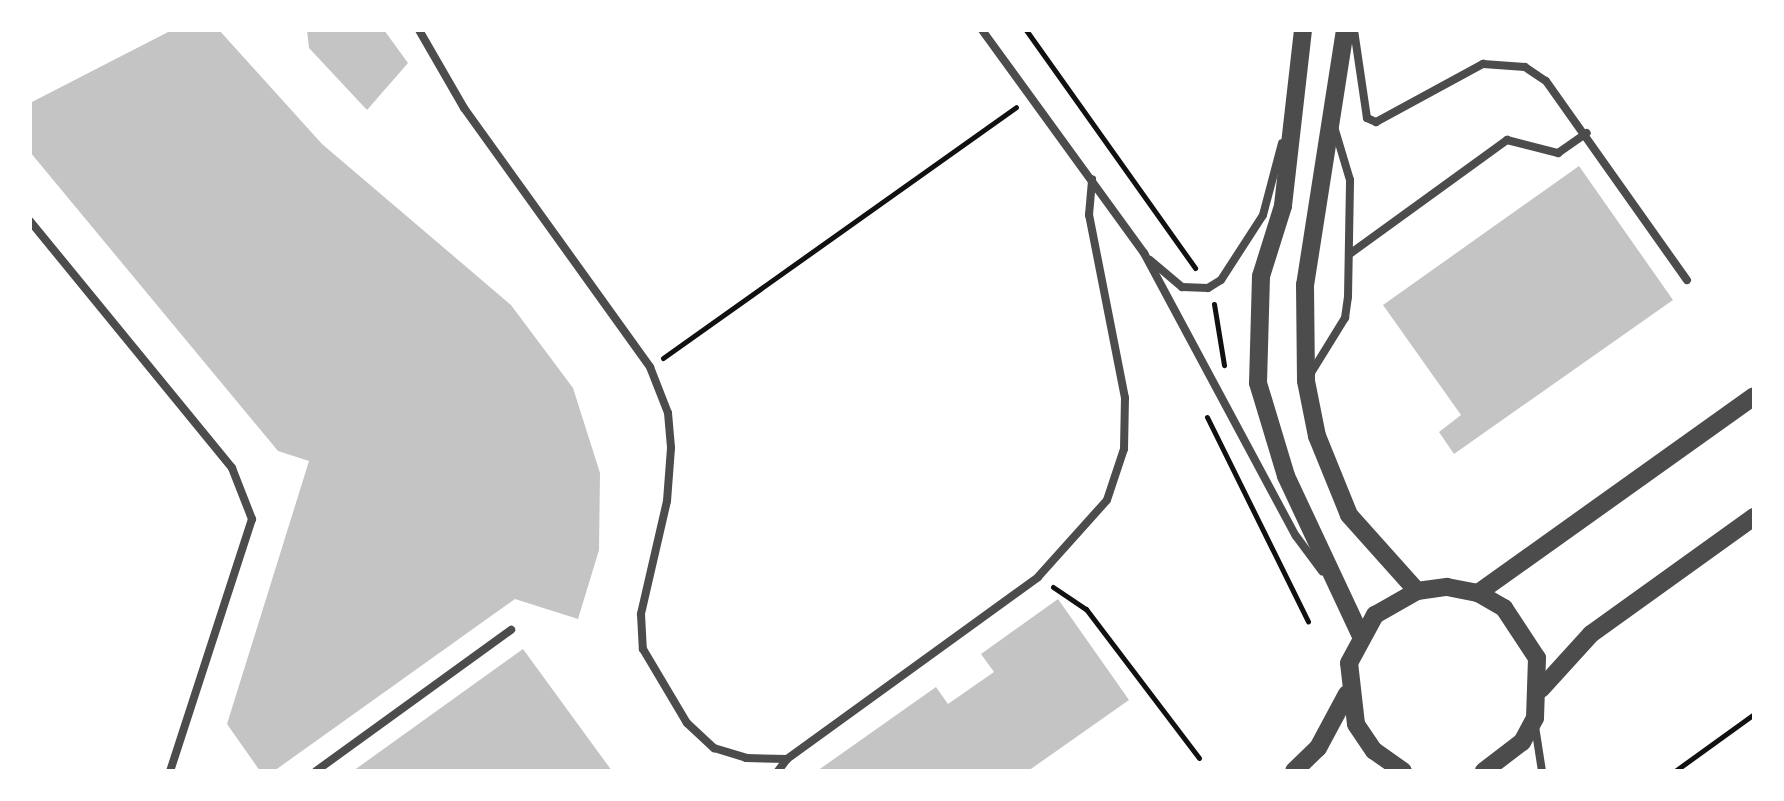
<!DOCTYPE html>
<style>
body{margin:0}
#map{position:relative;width:1784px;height:801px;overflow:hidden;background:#fff;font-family:Inter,sans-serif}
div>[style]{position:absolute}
.building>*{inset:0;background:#c4c4c4}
.path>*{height:5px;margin:-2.5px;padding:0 2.5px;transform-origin:2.5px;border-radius:2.5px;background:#111}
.service>*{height:8px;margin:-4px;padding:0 4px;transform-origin:4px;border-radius:4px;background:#4c4c4c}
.tertiary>*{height:18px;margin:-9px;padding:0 9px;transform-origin:9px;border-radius:9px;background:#4c4c4c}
span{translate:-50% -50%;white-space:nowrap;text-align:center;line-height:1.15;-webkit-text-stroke:8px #fff;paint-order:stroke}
.frame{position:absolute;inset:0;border:32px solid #fff;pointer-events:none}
</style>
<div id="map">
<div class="building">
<div style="clip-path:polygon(172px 30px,219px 30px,322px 144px,511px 305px,573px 388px,600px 473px,599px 550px,578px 619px,515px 599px,274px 771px,260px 771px,227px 724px,309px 461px,278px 451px,30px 152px,30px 103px)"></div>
<div style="clip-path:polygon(307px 30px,384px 30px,408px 63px,367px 110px,309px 48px)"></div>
<div style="clip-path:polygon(1579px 166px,1673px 300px,1454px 454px,1439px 432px,1461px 415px,1383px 305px)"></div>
<div style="clip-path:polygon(1058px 599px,1129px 700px,1028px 771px,817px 771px,936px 687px,948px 704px,994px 672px,981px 654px)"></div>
<div style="clip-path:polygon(523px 649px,612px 771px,353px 771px)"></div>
</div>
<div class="path">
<div style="left:1026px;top:30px;width:292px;rotate:54.6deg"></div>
<div style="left:1214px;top:304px;width:62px;rotate:80.7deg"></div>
<div style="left:663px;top:358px;width:433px;rotate:-35.4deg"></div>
<div style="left:1207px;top:417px;width:228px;rotate:63.7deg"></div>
<div style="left:1053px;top:587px;width:40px;rotate:34deg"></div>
<div style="left:1086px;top:609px;width:187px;rotate:52.8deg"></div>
<div style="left:1675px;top:771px;width:97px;rotate:-35.8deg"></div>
</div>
<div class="service">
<div style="left:419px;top:30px;width:90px;rotate:60deg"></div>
<div style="left:464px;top:108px;width:319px;rotate:54.3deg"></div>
<div style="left:650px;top:367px;width:49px;rotate:68.6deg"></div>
<div style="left:668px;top:413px;width:35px;rotate:85deg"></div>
<div style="left:671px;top:448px;width:53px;rotate:94.3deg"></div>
<div style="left:667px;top:501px;width:116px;rotate:103deg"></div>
<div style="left:641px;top:614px;width:35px;rotate:87deg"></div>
<div style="left:643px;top:649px;width:86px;rotate:59.3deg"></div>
<div style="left:687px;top:723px;width:37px;rotate:43deg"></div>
<div style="left:714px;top:748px;width:34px;rotate:17deg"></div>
<div style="left:746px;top:758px;width:41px;rotate:1.4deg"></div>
<div style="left:787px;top:759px;width:310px;rotate:-35.9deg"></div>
<div style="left:1038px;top:577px;width:103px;rotate:-48.1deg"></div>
<div style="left:1107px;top:500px;width:54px;rotate:-71.6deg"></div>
<div style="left:1124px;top:449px;width:51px;rotate:-88.9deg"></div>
<div style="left:1125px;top:398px;width:187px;rotate:-101.1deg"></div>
<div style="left:1089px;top:215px;width:36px;rotate:-85deg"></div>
<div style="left:982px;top:30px;width:276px;rotate:54deg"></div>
<div style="left:1144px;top:253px;width:321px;rotate:61.8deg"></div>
<div style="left:1296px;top:536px;width:44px;rotate:53.4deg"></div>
<div style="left:1354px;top:30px;width:89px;rotate:81.6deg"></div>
<div style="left:1367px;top:118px;width:10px;rotate:24deg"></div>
<div style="left:1376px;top:122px;width:122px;rotate:-28.5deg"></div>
<div style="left:1483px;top:64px;width:42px;rotate:4.1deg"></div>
<div style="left:1525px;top:67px;width:25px;rotate:34deg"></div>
<div style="left:1546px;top:81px;width:244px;rotate:54.7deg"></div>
<div style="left:30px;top:221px;width:319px;rotate:50.7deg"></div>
<div style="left:232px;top:468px;width:55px;rotate:68.6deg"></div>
<div style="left:252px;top:519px;width:265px;rotate:108deg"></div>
<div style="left:1351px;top:253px;width:193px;rotate:-35.9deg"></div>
<div style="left:1507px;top:140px;width:53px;rotate:14.3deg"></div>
<div style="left:1558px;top:153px;width:35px;rotate:-35deg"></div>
<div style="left:1150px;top:260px;width:42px;rotate:40.2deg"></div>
<div style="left:1182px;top:287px;width:26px;rotate:2deg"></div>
<div style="left:1208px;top:288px;width:15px;rotate:-32deg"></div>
<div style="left:1221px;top:280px;width:77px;rotate:-57.1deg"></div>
<div style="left:1263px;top:215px;width:74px;rotate:-75.2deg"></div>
<div style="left:1311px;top:373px;width:65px;rotate:-58.3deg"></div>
<div style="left:1345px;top:318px;width:21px;rotate:-82deg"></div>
<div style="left:1348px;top:297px;width:117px;rotate:-89deg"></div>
<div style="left:1350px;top:180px;width:52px;rotate:-106.7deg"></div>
<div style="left:1535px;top:726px;width:46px;rotate:81.2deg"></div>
<div style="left:316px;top:771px;width:241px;rotate:-35.9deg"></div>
<div style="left:778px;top:771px;width:15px;rotate:-53deg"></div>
</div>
<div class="tertiary">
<div style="left:1303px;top:30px;width:177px;rotate:96.5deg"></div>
<div style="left:1283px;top:206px;width:73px;rotate:107.4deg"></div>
<div style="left:1261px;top:276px;width:107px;rotate:91.6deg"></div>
<div style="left:1258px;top:383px;width:97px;rotate:73.2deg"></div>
<div style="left:1286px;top:476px;width:174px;rotate:64.9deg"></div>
<div style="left:1345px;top:30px;width:258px;rotate:98.9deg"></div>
<div style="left:1305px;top:285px;width:96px;rotate:89.4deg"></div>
<div style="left:1306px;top:381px;width:56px;rotate:78.7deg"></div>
<div style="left:1317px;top:436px;width:85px;rotate:67.9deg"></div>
<div style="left:1349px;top:515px;width:102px;rotate:48.2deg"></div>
<div style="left:1478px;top:593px;width:339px;rotate:-35.5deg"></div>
<div style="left:1541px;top:689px;width:74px;rotate:-47.7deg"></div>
<div style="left:1591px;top:634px;width:201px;rotate:-35.7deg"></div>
<div style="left:1294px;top:771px;width:33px;rotate:-44deg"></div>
<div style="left:1318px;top:748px;width:61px;rotate:-61.8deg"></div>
<div style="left:1403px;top:771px;width:35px;rotate:-145deg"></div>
<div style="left:1374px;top:751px;width:32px;rotate:-124deg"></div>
<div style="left:1356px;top:724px;width:61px;rotate:-96.5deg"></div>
<div style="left:1349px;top:663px;width:55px;rotate:-61.6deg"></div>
<div style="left:1375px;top:615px;width:48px;rotate:-29.7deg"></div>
<div style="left:1417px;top:591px;width:30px;rotate:-8deg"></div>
<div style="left:1447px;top:587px;width:32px;rotate:11deg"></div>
<div style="left:1478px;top:593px;width:30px;rotate:30deg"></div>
<div style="left:1504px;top:608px;width:60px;rotate:56.6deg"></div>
<div style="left:1537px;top:658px;width:60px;rotate:91.9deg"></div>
<div style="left:1535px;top:718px;width:27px;rotate:118deg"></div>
<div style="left:1522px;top:742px;width:48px;rotate:142.7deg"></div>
</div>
<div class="frame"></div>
</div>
